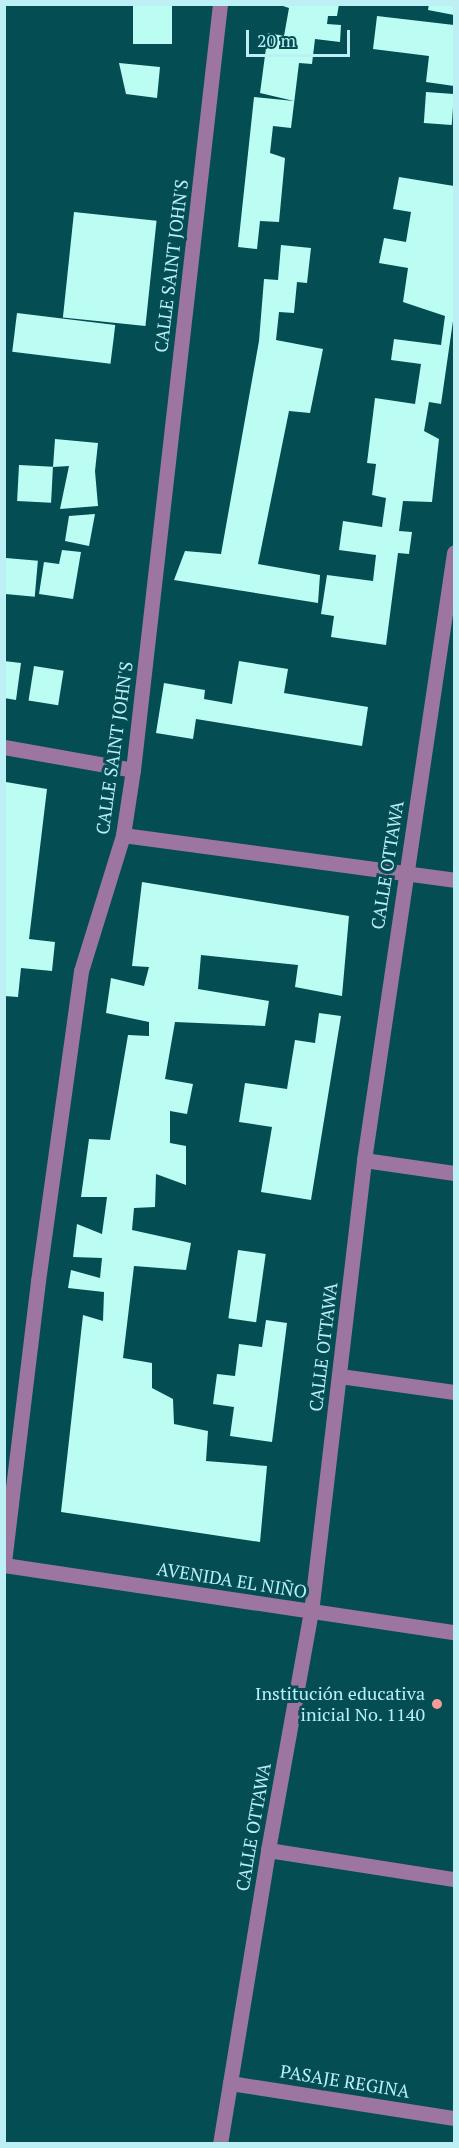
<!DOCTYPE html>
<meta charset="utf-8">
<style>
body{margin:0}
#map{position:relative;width:459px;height:2148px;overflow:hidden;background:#034d53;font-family:"PT Serif",serif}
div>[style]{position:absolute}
.building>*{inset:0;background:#bbfdf3;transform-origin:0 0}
.minor>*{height:15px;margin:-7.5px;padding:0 7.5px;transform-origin:7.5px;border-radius:7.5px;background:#9c769f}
.dots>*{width:16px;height:16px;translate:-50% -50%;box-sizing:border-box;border:3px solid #034d53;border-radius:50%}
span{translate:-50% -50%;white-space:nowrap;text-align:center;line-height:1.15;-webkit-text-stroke:6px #034d53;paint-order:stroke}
.street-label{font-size:18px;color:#bcf0f5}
.poi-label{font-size:18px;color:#bcf0f5}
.right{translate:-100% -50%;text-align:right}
.frame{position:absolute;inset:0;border:6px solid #bcf0f5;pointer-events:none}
.scale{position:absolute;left:246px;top:30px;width:104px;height:27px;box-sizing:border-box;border:3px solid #bcf0f5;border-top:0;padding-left:8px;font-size:18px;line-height:21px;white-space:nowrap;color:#bcf0f5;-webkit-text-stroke:4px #034d53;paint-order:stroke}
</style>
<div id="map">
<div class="building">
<div style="left:133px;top:4px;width:39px;height:40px"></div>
<div style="clip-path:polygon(277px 4px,339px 4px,337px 16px,328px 16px,327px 24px,341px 25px,340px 42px,315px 39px,312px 64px,299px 63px,291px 128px,273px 126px,270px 153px,285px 158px,279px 222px,260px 221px,257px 249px,238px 247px,254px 97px,294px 101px,260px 93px,268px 33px,284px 36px,289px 8px)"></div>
<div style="clip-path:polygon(429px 4px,454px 4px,454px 15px,428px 10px)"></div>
<div style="clip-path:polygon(377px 16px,454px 25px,454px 86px,426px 82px,429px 56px,373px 49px)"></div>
<div style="clip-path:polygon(119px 63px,160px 67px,157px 98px,126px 94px)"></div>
<div style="left:426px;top:92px;width:28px;height:31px;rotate:4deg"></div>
<div style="clip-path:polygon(399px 177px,454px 186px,454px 314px,441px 404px,429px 402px,424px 431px,439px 439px,432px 502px,403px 501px,399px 531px,412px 532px,409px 554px,398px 553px,386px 645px,331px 637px,334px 616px,321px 614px,327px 575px,373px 581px,376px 555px,339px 550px,343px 521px,382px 527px,386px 498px,372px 495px,376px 464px,367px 463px,375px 398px,415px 404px,421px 364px,391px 360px,394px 339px,441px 345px,445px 316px,403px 302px,408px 268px,379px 263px,384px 238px,406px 242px,411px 212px,393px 209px)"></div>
<div style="left:74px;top:212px;width:83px;height:106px;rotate:6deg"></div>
<div style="clip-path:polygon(281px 245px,311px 248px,307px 283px,297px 282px,294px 313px,279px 312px,276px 340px,323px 349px,310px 413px,289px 411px,258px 564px,320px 575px,318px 603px,174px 580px,185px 551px,221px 554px,259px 341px,264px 279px,278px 280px)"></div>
<div style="left:17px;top:313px;width:99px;height:39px;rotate:7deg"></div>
<div style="clip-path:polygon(55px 439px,98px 443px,95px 471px,98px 506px,60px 509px,69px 466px,53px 467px)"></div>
<div style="left:19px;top:465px;width:34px;height:36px;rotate:3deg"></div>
<div style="clip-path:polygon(95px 514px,89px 546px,65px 541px,69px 516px)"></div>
<div style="clip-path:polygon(62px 550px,81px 552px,73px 599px,39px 594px,44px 562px,59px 564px)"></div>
<div style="left:6px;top:558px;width:32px;height:36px;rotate:5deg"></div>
<div style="clip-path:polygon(4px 661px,21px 663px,16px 700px,4px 698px)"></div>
<div style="clip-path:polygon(239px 661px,288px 669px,284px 693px,368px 707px,362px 746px,196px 719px,193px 739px,156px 733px,164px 683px,205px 690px,204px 699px,232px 704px)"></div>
<div style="left:34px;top:666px;width:30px;height:35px;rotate:9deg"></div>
<div style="clip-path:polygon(6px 782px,47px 789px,29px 939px,55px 942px,52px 971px,21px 968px,18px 997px,4px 996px)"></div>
<div style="clip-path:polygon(142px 882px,349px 916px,342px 996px,295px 987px,298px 965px,201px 955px,198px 989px,269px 1001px,265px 1026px,175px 1022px,165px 1079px,193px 1084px,187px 1114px,170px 1111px,170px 1143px,186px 1146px,186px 1185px,156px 1174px,155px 1207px,134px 1208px,132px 1230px,191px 1243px,186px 1270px,134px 1266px,123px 1358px,152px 1363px,152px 1388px,173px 1399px,174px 1424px,208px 1431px,206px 1461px,267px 1466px,260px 1542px,61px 1512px,83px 1315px,103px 1321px,104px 1292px,68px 1288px,71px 1270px,100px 1278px,102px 1258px,73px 1257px,77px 1224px,102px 1234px,107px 1197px,81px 1197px,89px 1139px,110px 1140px,128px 1035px,149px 1036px,149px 1022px,106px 1013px,111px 978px,144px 986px,149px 967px,132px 966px)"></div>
<div style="clip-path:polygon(319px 1013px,341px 1016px,311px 1200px,261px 1192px,272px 1127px,239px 1122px,245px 1083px,287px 1089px,295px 1040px,315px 1043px)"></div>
<div style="left:238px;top:1250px;width:28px;height:69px;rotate:8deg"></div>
<div style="clip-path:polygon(266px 1320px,287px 1323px,272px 1442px,230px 1436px,234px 1407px,213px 1404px,217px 1374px,235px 1376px,239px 1344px,262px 1347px)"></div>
</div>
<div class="minor">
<div style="left:4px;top:747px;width:131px;rotate:10.1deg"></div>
<div style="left:123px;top:835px;width:334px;rotate:7.7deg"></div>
<div style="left:364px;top:1160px;width:91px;rotate:8.2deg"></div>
<div style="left:340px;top:1376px;width:115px;rotate:8deg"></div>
<div style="left:4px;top:1562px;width:283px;rotate:-83.1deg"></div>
<div style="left:38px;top:1281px;width:313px;rotate:-82.1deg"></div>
<div style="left:81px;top:971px;width:142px;rotate:-72.8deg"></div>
<div style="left:123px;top:835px;width:66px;rotate:-81.3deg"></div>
<div style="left:133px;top:770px;width:771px;rotate:-83.52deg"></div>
<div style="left:4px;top:1565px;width:455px;rotate:8.5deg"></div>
<div style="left:268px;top:1850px;width:188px;rotate:8.9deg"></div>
<div style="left:230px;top:2083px;width:227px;rotate:8.9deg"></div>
<div style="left:220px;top:2144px;width:298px;rotate:-80.7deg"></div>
<div style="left:268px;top:1850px;width:242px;rotate:-79.8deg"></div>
<div style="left:311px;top:1612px;width:455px;rotate:-83.3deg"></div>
<div style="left:364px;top:1160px;width:614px;rotate:-81.57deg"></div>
</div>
<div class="dots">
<div style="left:437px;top:1704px;background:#f59c96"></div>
</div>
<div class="street-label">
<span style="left:171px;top:266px;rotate:-83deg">CALLE SAINT JOHN'S</span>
<span style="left:114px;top:748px;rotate:-82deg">CALLE SAINT JOHN'S</span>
<span style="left:387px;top:865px;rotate:-81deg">CALLE OTTAWA</span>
<span style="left:323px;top:1347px;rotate:-83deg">CALLE OTTAWA</span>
<span style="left:232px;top:1580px;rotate:9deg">AVENIDA EL NIÑO</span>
<span style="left:253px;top:1827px;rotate:-80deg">CALLE OTTAWA</span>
<span style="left:345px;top:2081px;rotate:9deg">PASAJE REGINA</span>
</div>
<div class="poi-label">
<span class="right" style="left:425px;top:1704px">Institución educativa<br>inicial No. 1140</span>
</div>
<div class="frame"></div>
<div class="scale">20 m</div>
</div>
